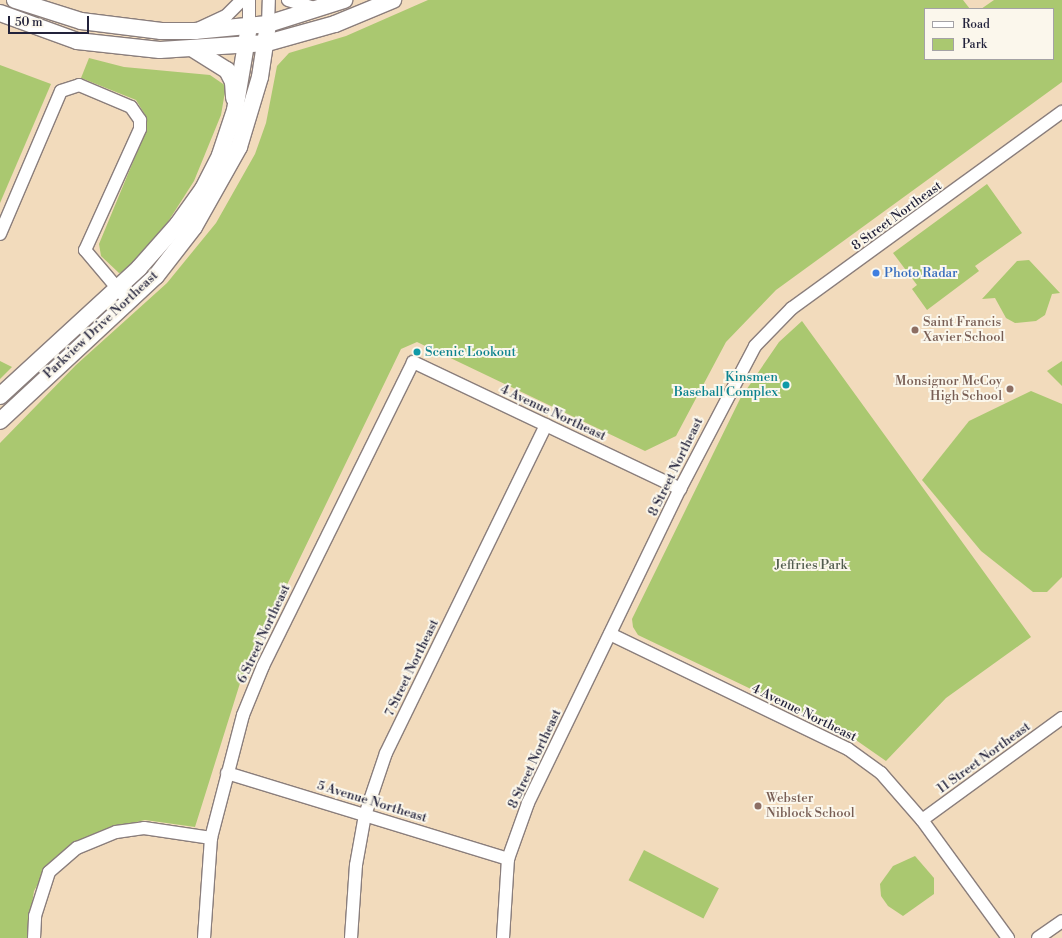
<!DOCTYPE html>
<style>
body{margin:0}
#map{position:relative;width:1062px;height:938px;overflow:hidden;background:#f2dbbc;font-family:"Libre Bodoni",serif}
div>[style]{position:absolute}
.green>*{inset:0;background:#aac870;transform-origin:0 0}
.roads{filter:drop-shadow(1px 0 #8a7e7c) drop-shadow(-1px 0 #8a7e7c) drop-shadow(0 1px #8a7e7c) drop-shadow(0 -1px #8a7e7c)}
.minor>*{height:12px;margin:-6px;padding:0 6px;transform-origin:6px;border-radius:6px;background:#fff}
.major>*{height:16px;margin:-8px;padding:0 8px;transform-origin:8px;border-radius:8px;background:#fff}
.dots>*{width:11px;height:11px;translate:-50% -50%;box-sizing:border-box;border:2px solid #fbf7ec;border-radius:50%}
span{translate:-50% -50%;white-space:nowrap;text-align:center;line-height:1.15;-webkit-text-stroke:4px #fbf7ec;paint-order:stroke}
.street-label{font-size:13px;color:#22223b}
.shop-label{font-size:13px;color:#366cbe}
.left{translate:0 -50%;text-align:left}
.education-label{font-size:13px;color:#785e54}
.right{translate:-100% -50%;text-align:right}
.culture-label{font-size:13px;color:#0d838f}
.park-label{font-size:13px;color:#525c4e}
.legend{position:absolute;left:924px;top:8px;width:130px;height:52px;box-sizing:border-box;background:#fbf7ec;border:1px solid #a4a2a5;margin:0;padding:5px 7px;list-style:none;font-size:12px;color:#22223b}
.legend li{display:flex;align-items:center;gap:8px;height:20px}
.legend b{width:20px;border:1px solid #a4a2a5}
.scale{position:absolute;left:8px;top:16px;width:81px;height:18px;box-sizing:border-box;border:2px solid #22223b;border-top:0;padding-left:5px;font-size:12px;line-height:14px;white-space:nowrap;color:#22223b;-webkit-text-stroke:3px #fbf7ec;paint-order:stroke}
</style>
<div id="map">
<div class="green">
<div style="clip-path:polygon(428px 0,963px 0,970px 9px,925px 9px,925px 59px,1053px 59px,1053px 9px,981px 9px,994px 0,1062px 0,1062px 82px,776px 290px,726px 342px,676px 436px,645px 451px,417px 342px,401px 349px,241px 680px,195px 827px,145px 820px,103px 830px,82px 841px,45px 872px,34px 891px,27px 938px,0 938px,0 443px,76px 365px,167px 283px,216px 223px,255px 154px,266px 123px,277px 66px,289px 53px,346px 36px)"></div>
<div style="clip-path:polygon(89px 58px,124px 67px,210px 75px,226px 86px,221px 115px,194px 181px,157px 239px,126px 271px,119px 273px,101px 256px,99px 244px,147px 128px,147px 118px,136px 100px,81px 78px)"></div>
<div style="clip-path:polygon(0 65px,51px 84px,0 203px)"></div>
<div style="clip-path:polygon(987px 184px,1022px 233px,975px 266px,979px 271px,927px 310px,912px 289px,917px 285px,893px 253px)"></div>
<div style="clip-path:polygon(1029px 260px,1060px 293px,1052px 294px,1045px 315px,1036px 321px,1015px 323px,1006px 318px,995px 298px,982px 299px,1017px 261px)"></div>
<div style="clip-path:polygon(802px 321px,1031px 637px,946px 698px,886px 761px,853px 738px,638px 635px,633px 627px,632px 619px,740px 399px,779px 342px)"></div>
<div style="clip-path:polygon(0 361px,12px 367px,0 379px)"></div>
<div style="clip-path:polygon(1062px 361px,1062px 386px,1047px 371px)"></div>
<div style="clip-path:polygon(1031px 391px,1062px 404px,1062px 577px,1047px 592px,1033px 592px,981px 551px,922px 480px,969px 421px)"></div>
<div style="left:644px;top:850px;width:84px;height:34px;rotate:27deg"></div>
<div style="clip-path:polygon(915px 856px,934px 878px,934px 894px,903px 916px,888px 906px,881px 896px,880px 884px,893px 866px)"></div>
</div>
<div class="roads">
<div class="minor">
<div style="left:288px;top:0;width:31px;rotate:17deg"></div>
<div style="left:268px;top:24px;width:24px;rotate:-88deg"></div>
<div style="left:249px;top:26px;width:26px;rotate:-90deg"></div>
<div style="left:200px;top:28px;width:29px;rotate:-25deg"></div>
<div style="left:226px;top:16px;width:23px;rotate:-45deg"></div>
<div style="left:0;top:234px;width:155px;rotate:-66.9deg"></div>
<div style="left:61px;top:91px;width:19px;rotate:-18deg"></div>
<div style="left:79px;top:85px;width:56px;rotate:22.9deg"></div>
<div style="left:131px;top:107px;width:16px;rotate:55deg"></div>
<div style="left:140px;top:120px;width:9px;rotate:90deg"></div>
<div style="left:140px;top:129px;width:133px;rotate:114.4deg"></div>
<div style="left:85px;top:250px;width:68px;rotate:49.8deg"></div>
<div style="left:610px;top:634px;width:264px;rotate:25.8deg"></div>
<div style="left:848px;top:749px;width:41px;rotate:36deg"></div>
<div style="left:881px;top:773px;width:62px;rotate:48.9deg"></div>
<div style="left:922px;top:820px;width:146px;rotate:53.9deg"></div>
<div style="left:227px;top:773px;width:294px;rotate:17deg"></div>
<div style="left:922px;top:820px;width:173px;rotate:-36.1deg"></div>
<div style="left:34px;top:938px;width:22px;rotate:-87deg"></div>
<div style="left:35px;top:916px;width:46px;rotate:-72.3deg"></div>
<div style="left:49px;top:872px;width:37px;rotate:-41deg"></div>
<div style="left:77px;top:848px;width:42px;rotate:-22.3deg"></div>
<div style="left:116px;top:832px;width:28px;rotate:-8deg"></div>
<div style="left:144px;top:828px;width:68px;rotate:8.5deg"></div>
<div style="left:204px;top:938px;width:100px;rotate:-86deg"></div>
<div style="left:211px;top:838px;width:127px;rotate:-75.4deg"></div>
<div style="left:243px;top:715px;width:53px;rotate:-67.8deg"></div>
<div style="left:263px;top:666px;width:339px;rotate:-63.7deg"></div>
<div style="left:413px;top:362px;width:296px;rotate:25.4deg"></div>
<div style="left:351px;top:938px;width:73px;rotate:-86.1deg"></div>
<div style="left:356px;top:865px;width:51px;rotate:-79.8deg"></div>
<div style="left:365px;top:815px;width:65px;rotate:-71.3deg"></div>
<div style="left:386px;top:753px;width:365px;rotate:-64deg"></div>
<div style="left:503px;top:938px;width:79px;rotate:-86.4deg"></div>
<div style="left:508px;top:859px;width:59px;rotate:-70.3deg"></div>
<div style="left:528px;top:803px;width:349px;rotate:-64.2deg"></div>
<div style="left:680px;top:489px;width:161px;rotate:-62.3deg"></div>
<div style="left:755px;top:346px;width:53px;rotate:-45.8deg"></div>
<div style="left:792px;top:308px;width:334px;rotate:-36deg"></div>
<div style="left:1038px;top:938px;width:29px;rotate:-35deg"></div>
</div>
<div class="major">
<div style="left:15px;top:0;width:69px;rotate:17.7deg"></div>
<div style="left:81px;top:21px;width:81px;rotate:7.1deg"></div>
<div style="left:161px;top:31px;width:34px"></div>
<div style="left:195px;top:31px;width:73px;rotate:-5.5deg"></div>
<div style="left:268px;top:24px;width:80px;rotate:-17.5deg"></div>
<div style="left:0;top:13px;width:82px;rotate:20deg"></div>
<div style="left:77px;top:41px;width:83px;rotate:6.2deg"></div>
<div style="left:160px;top:50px;width:107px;rotate:-3.7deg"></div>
<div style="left:267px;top:43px;width:71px;rotate:-15.6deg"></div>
<div style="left:335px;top:24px;width:63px;rotate:-22.5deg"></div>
<div style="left:193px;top:49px;width:40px;rotate:32deg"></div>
<div style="left:227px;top:70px;width:13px;rotate:63deg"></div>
<div style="left:233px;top:82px;width:16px;rotate:86deg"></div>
<div style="left:0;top:396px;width:189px;rotate:-42.6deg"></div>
<div style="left:139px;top:268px;width:59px;rotate:-48.4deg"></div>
<div style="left:178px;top:224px;width:43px;rotate:-54.5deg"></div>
<div style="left:203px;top:189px;width:38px;rotate:-63deg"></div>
<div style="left:220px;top:155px;width:47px;rotate:-71.6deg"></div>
<div style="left:235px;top:110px;width:85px;rotate:-80.5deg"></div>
<div style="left:0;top:421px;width:213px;rotate:-42.9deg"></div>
<div style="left:156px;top:276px;width:62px;rotate:-52.2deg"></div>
<div style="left:194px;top:227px;width:92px;rotate:-60.6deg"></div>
<div style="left:239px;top:147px;width:73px;rotate:-73.3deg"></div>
<div style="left:260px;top:77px;width:54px;rotate:-81.4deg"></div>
</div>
</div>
<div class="dots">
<div style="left:876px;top:273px;background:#3f7fe0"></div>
<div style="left:915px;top:330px;background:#8d6e63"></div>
<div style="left:417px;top:352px;background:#0f9aa8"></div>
<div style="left:786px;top:385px;background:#0f9aa8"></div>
<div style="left:1010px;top:389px;background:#8d6e63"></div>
<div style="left:758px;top:806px;background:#8d6e63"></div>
</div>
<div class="street-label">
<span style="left:897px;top:216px;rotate:-36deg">8 Street Northeast</span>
<span style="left:101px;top:325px;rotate:-43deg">Parkview Drive Northeast</span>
<span style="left:553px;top:413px;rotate:25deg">4 Avenue Northeast</span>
<span style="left:676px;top:467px;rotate:-64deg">8 Street Northeast</span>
<span style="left:264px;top:634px;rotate:-65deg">6 Street Northeast</span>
<span style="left:412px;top:668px;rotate:-64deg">7 Street Northeast</span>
<span style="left:804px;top:713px;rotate:26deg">4 Avenue Northeast</span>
<span style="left:984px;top:758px;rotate:-36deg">11 Street Northeast</span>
<span style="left:535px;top:759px;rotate:-65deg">8 Street Northeast</span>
<span style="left:372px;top:802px;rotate:17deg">5 Avenue Northeast</span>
</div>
<div class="shop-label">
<span class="left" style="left:884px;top:273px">Photo Radar</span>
</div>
<div class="education-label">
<span class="left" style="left:923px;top:330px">Saint Francis<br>Xavier School</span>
<span class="right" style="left:1002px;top:389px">Monsignor McCoy<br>High School</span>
<span class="left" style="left:766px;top:806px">Webster<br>Niblock School</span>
</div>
<div class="culture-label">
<span class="left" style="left:425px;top:352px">Scenic Lookout</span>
<span class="right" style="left:778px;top:385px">Kinsmen<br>Baseball Complex</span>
</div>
<div class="park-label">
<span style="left:811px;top:565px">Jeffries Park</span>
</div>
<ul class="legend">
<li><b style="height:5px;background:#fff"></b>Road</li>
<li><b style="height:11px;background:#aac870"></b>Park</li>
</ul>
<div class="scale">50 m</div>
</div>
